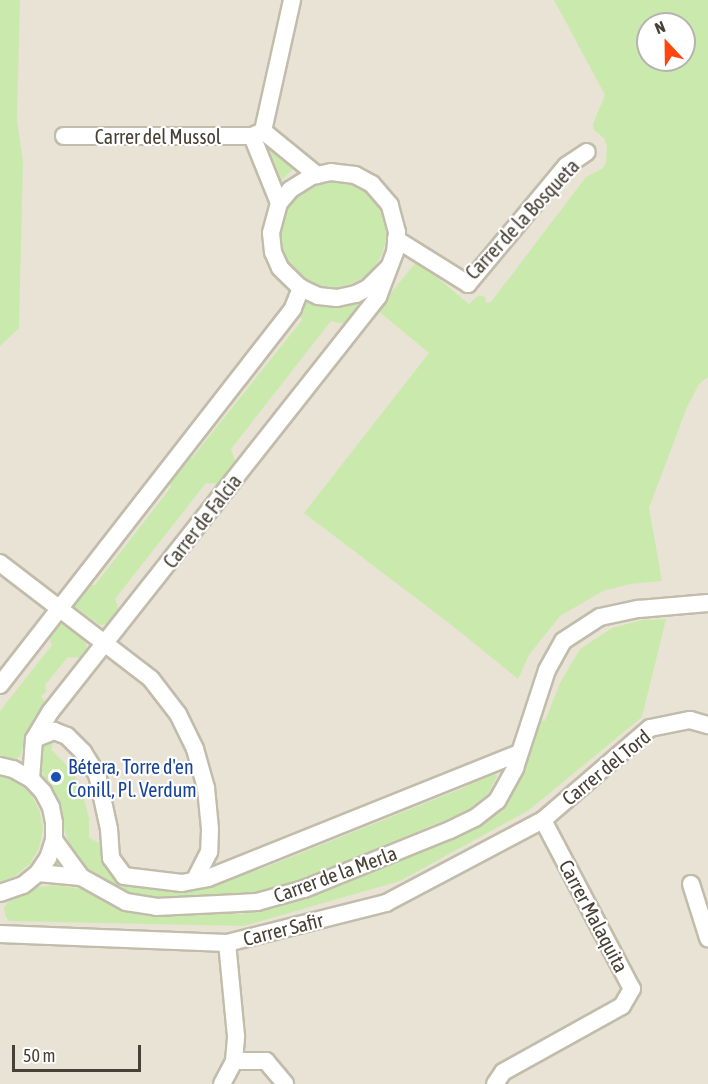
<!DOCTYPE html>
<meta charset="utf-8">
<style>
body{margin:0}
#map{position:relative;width:708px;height:1084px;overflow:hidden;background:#f4f0e6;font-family:"Asap Condensed",sans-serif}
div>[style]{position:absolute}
.residential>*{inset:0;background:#e8e3d4}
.green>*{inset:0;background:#caeaad}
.round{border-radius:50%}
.roads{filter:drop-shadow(2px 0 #c2bcab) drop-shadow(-2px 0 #c2bcab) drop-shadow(0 2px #c2bcab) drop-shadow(0 -2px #c2bcab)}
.street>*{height:16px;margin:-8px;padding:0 8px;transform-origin:8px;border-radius:8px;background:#fff}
.dots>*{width:16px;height:16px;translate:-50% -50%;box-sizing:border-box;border:3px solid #fff;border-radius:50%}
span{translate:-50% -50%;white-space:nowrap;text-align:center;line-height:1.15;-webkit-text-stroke:4.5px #fff;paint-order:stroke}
.street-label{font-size:20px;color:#474135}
.transit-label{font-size:20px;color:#164399}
.left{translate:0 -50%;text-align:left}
.north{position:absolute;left:636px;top:12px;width:60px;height:60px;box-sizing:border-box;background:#fff;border:2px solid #b5b3ae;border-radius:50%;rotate:338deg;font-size:16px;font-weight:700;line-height:24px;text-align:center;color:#474135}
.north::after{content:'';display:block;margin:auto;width:21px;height:27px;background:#ff4611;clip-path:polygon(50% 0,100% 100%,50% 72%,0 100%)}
.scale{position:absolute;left:12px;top:1045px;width:129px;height:27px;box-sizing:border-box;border:3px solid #474135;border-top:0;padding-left:8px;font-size:18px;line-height:21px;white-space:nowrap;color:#474135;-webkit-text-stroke:4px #fff;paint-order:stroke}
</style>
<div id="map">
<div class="residential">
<div style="clip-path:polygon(evenodd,0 0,708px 0,708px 1084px,0 1084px,0 0,648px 24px,684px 24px,684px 60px,648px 60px,648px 24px)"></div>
</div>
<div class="green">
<div style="clip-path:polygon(0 0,20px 0,17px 120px,23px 161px,19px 328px,0 346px)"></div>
<div style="clip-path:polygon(evenodd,554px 0,708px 0,708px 377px,699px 384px,687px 407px,649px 508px,662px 581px,630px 584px,603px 591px,560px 616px,529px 655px,518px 679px,454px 627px,304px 513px,429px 353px,377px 310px,417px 261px,469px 304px,479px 295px,485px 297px,486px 303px,491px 302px,586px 177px,603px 168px,606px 162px,607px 146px,604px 138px,594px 130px,593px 124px,605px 95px,554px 0,648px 24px,684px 24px,684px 60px,648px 60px,648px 24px)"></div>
<div style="clip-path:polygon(257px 137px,295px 167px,281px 181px,277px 182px)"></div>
<div class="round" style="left:278px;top:179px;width:108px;height:108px"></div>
<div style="clip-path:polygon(305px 301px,324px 306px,354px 302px,358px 305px,345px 324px,331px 321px,231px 449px,236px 464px,221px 484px,206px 483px,115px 599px,120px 612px,112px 624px,100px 625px,74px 606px,72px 598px,81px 584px,95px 585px,171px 487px,165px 474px,183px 452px,192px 458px,302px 320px,296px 305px)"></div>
<div style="clip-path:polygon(666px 619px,642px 717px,529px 810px,400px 881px,244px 926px,9px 921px,6px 917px,4px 908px,10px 899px,39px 887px,56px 885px,81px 889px,134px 913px,242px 914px,283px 904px,336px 884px,476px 825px,537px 720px,545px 721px,560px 683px,580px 649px,612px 628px,642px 620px)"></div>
<div style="clip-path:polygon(66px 623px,85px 639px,87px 649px,81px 658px,68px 657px,45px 685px,46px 692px,41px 696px,46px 703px,31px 724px,20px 756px,14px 760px,0 757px,0 711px,52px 645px,47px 632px,54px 624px)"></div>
<div style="clip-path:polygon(54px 740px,51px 749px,73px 772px,83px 795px,89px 818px,89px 838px,100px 843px,102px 860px,115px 879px,143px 887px,249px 863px,259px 870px,468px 786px,470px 772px,491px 767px,497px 776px,488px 794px,465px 812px,279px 888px,227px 899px,138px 896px,114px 888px,94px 874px,76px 855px,68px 840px,38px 760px,40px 744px)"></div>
<div style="clip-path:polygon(0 775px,19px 783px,32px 796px,40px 812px,43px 830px,39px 848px,30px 864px,15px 876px,0 882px)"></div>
</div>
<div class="roads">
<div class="street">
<div style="left:263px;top:131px;width:134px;rotate:-77.5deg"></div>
<div style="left:64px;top:136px;width:188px"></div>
<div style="left:279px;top:203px;width:72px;rotate:-111.9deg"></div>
<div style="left:252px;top:136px;width:12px;rotate:-24deg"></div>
<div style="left:263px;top:131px;width:70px;rotate:39.2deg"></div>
<div style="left:396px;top:239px;width:85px;rotate:32deg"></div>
<div style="left:468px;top:284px;width:153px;rotate:-50.3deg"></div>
<div style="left:566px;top:166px;width:25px;rotate:-34deg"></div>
<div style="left:0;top:563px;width:190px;rotate:37.5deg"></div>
<div style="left:151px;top:679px;width:44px;rotate:52.4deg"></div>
<div style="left:178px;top:714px;width:39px;rotate:64deg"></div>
<div style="left:195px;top:749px;width:41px;rotate:74.2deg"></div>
<div style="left:206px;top:788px;width:41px;rotate:84.4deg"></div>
<div style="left:210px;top:829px;width:23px;rotate:92deg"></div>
<div style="left:209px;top:852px;width:31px;rotate:117deg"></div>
<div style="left:0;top:685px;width:477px;rotate:-52.1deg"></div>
<div style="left:293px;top:308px;width:22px;rotate:-68deg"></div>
<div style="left:34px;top:739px;width:22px;rotate:-22deg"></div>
<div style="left:54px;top:731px;width:14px;rotate:21deg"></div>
<div style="left:67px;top:736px;width:23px;rotate:45deg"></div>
<div style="left:83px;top:752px;width:26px;rotate:58deg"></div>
<div style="left:97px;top:774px;width:56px;rotate:77.7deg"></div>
<div style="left:109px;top:829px;width:29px;rotate:86deg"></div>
<div style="left:111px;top:858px;width:22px;rotate:54deg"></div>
<div style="left:124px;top:876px;width:58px;rotate:6.9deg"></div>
<div style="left:182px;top:883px;width:26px;rotate:-11deg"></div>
<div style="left:208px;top:878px;width:335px;rotate:-21.9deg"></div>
<div style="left:0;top:766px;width:13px;rotate:13deg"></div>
<div style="left:13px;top:769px;width:21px;rotate:29deg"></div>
<div style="left:31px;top:779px;width:18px;rotate:47deg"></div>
<div style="left:43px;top:792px;width:17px;rotate:62deg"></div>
<div style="left:51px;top:807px;width:16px;rotate:79deg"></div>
<div style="left:54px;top:823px;width:17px;rotate:90deg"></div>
<div style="left:54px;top:840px;width:19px;rotate:108deg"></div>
<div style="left:48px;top:858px;width:18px;rotate:124deg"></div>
<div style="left:38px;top:873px;width:19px;rotate:141deg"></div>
<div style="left:23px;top:885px;width:24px;rotate:161deg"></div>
<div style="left:31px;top:779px;width:40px;rotate:-85.7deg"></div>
<div style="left:34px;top:739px;width:33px;rotate:-59deg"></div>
<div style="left:51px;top:711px;width:528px;rotate:-51.7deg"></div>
<div style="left:378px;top:297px;width:48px;rotate:-69.3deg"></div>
<div style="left:395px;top:252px;width:20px;rotate:-84deg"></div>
<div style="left:397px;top:232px;width:28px;rotate:-105deg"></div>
<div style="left:390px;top:205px;width:28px;rotate:-131deg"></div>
<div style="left:372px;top:184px;width:19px;rotate:-152deg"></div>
<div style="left:355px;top:175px;width:24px;rotate:-173deg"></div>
<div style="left:331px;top:172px;width:19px;rotate:168deg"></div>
<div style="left:312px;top:176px;width:26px;rotate:148deg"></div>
<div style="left:290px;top:190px;width:17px;rotate:130deg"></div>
<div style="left:279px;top:203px;width:31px;rotate:105deg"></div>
<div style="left:271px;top:233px;width:19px;rotate:84deg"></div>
<div style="left:273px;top:252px;width:17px;rotate:66deg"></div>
<div style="left:280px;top:268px;width:29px;rotate:44deg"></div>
<div style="left:301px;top:288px;width:19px;rotate:25deg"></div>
<div style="left:318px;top:296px;width:19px;rotate:6deg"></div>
<div style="left:337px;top:298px;width:19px;rotate:-12deg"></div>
<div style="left:356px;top:294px;width:13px;rotate:-27deg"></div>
<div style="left:368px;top:288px;width:28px;rotate:-45deg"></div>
<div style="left:38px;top:873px;width:43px;rotate:5.3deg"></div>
<div style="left:81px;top:877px;width:46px;rotate:-126.1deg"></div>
<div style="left:81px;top:877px;width:51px;rotate:29.1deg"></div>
<div style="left:126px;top:902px;width:30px;rotate:9deg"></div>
<div style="left:156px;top:907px;width:101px;rotate:-2.8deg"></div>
<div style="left:257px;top:902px;width:49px;rotate:-15.5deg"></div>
<div style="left:304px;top:889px;width:157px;rotate:-22deg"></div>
<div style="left:450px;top:830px;width:28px;rotate:-26deg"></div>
<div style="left:475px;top:818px;width:28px;rotate:-38deg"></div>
<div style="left:497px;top:801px;width:38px;rotate:-61deg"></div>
<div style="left:515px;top:768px;width:103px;rotate:-71.9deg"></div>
<div style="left:547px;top:670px;width:33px;rotate:-61deg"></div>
<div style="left:563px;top:641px;width:44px;rotate:-33deg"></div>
<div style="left:600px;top:617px;width:40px;rotate:-12deg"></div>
<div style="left:639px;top:609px;width:69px;rotate:-5deg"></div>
<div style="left:691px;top:884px;width:57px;rotate:72.5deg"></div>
<div style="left:0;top:934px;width:227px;rotate:2.3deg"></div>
<div style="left:227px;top:943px;width:164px;rotate:-14.1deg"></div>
<div style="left:386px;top:903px;width:178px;rotate:-27.9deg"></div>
<div style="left:543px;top:820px;width:141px;rotate:-40.7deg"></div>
<div style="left:650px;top:728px;width:41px;rotate:-11.3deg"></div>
<div style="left:690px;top:720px;width:19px;rotate:16deg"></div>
<div style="left:234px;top:1061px;width:32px"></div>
<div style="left:266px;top:1061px;width:30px;rotate:50deg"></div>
<div style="left:222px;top:1084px;width:26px;rotate:-62deg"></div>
<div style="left:234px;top:1061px;width:25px;rotate:-85deg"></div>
<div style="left:236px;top:1036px;width:93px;rotate:-95.5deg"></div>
<div style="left:495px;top:1084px;width:14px;rotate:-56deg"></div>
<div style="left:503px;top:1072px;width:136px;rotate:-29deg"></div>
<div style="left:622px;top:1006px;width:20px;rotate:-60deg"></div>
<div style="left:632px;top:989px;width:191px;rotate:-117.8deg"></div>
</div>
</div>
<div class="dots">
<div style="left:56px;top:777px;background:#1a4fb4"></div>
</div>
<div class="street-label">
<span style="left:158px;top:136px">Carrer del Mussol</span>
<span style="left:522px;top:219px;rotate:-47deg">Carrer de la Bosqueta</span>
<span style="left:202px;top:521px;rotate:-52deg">Carrer de Falcia</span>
<span style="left:606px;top:767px;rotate:-39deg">Carrer del Tord</span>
<span style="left:335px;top:874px;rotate:-20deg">Carrer de la Merla</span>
<span style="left:594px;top:916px;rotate:62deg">Carrer Malaquita</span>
<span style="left:283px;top:929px;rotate:-14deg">Carrer Safir</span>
</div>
<div class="transit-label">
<span class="left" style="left:68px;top:778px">Bétera, Torre d'en<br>Conill, Pl. Verdum</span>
</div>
<div class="north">N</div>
<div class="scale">50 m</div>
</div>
